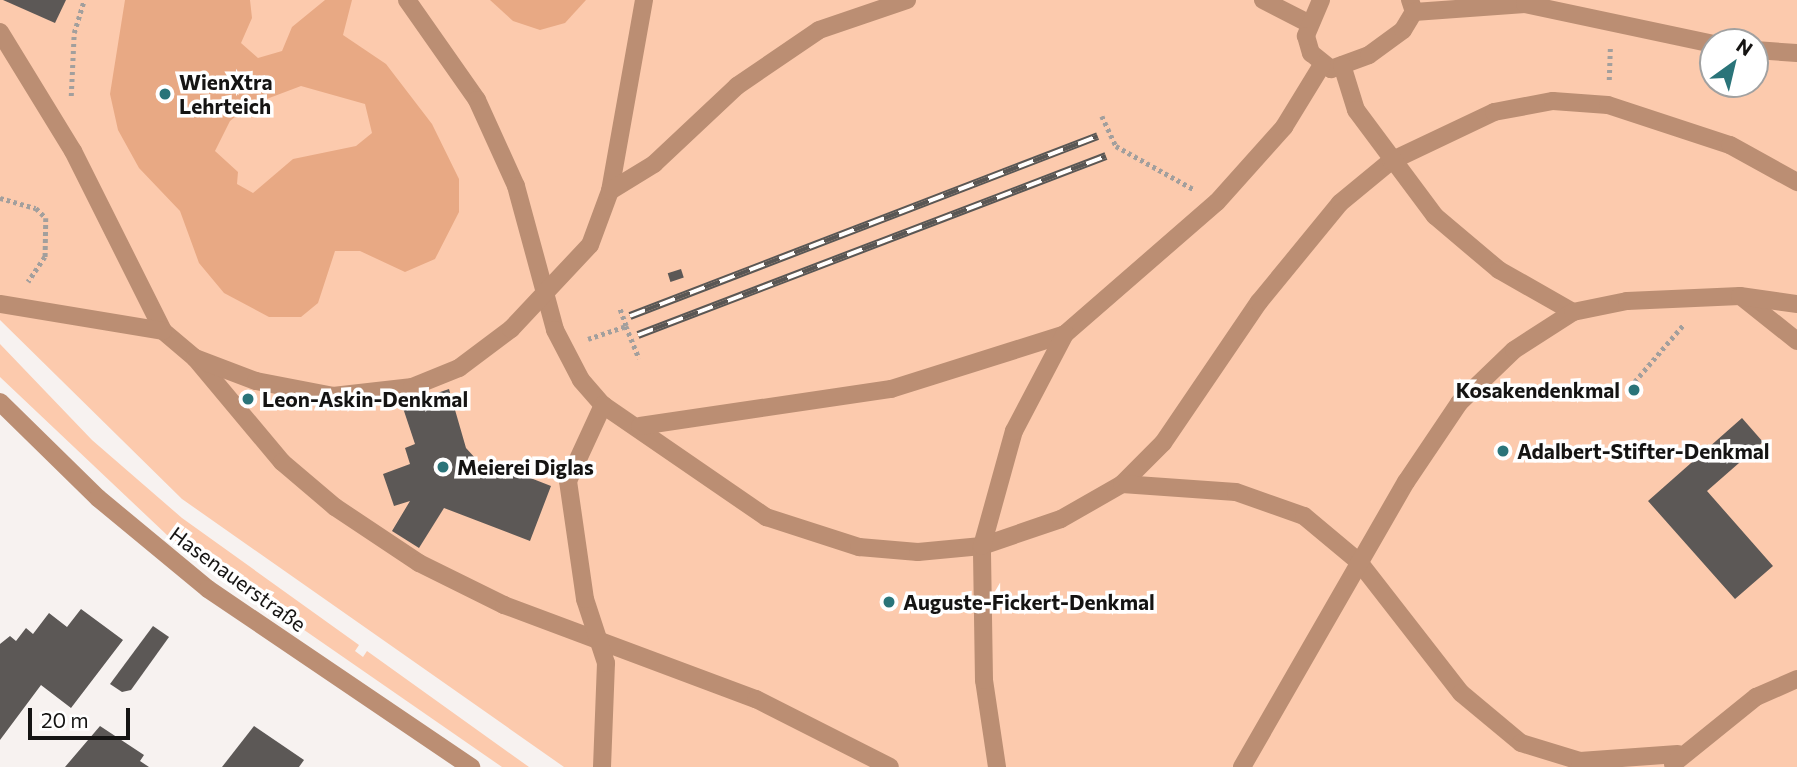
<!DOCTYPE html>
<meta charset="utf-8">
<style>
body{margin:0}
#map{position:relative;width:1797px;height:767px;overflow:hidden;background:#f7f2f0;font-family:Commissioner,sans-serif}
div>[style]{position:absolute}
.green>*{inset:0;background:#fccaad}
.water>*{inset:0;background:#e8a984}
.building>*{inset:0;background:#5c5856;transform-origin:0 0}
.path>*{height:4.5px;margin-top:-2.25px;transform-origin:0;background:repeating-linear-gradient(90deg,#a29f9d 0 3.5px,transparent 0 7px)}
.minor>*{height:18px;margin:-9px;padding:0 9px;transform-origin:9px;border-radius:9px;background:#bb8e73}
.rail>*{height:8px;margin-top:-4px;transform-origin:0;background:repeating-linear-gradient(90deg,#fff 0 16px,#595755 0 32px);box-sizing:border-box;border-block:2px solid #595755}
.dots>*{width:19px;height:19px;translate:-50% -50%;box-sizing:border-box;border:4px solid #fff;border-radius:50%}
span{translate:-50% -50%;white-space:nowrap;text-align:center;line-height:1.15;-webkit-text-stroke:7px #fff;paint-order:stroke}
.poi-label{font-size:21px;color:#151413;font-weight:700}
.left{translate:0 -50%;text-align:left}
.right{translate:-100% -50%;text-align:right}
.street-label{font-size:21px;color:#151413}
.north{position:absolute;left:1699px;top:28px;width:70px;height:70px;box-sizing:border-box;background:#fff;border:2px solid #a1a1a1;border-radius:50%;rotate:34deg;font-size:19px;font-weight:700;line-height:28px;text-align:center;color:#151413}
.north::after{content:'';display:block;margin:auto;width:24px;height:32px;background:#2a7479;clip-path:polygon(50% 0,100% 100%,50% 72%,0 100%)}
.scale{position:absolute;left:28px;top:708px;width:102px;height:32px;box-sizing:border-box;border:4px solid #151413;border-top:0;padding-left:9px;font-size:21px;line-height:24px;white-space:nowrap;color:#151413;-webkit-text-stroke:5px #fff;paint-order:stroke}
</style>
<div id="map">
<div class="green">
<div style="clip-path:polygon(evenodd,0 0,1797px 0,1797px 767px,564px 767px,182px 499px,0 320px,0 0,1713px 42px,1755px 42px,1755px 84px,1713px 84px,1713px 42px)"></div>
<div style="clip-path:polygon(0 344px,92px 440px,182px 518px,359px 645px,355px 651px,363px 657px,367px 651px,529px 767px,502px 767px,167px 535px,0 377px)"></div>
</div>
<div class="water">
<div style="clip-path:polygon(evenodd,125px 0,250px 0,252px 18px,241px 43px,258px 58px,282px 51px,292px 27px,325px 0,352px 0,343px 35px,386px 64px,432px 124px,459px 179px,459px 212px,435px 259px,405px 272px,360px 251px,335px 251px,318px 303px,301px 317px,269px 317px,224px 293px,199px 263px,180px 211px,139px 168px,118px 130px,110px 94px,125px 0,301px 86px,365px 104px,372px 133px,356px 146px,293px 159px,253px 193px,237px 184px,238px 172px,215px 151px,230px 121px,248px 106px,301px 86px)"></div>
<div style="clip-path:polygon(490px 0,586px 0,565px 23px,540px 30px,513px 21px)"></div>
</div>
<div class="building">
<div style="clip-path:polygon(3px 0,66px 0,55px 23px)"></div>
<div style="left:681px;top:269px;width:9px;height:14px;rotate:72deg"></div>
<div style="clip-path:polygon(449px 389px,466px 448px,486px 470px,506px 479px,510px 470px,551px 486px,530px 541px,444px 508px,419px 548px,392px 531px,410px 501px,394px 506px,383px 474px,410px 464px,405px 448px,415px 444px,402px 405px)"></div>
<div style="clip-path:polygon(1742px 418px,1763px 442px,1707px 491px,1773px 566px,1735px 599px,1648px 501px)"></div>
<div style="clip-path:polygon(81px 609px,123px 640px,71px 708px,41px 685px,0 740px,0 644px,10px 636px,16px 641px,26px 628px,33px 634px,49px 613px,67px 627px)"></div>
<div style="clip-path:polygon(153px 626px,169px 637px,131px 690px,122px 692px,110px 684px)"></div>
<div style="clip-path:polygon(100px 726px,144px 755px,140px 761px,149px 767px,65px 767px)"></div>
<div style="clip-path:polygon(254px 726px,304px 760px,299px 767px,222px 767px)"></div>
</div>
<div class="path">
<div style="left:1609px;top:80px;width:33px;rotate:-88deg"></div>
<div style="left:71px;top:96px;width:63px;rotate:-87.3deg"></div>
<div style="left:74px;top:33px;width:34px;rotate:-73deg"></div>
<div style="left:1102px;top:116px;width:33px;rotate:65deg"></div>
<div style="left:1116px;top:146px;width:90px;rotate:29.1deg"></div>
<div style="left:0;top:198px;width:37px;rotate:16deg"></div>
<div style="left:36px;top:208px;width:14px;rotate:45deg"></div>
<div style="left:46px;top:218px;width:39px;rotate:91deg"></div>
<div style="left:45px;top:257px;width:30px;rotate:124deg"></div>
<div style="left:626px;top:326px;width:35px;rotate:68deg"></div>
<div style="left:588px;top:339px;width:40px;rotate:-18.9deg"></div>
<div style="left:626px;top:326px;width:20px;rotate:-110deg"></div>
<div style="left:1630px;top:387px;width:83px;rotate:-49.4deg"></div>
</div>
<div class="minor">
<div style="left:407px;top:0;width:122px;rotate:55deg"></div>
<div style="left:477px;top:100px;width:94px;rotate:65.6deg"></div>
<div style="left:516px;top:186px;width:149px;rotate:74.8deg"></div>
<div style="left:555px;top:330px;width:56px;rotate:62.5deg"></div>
<div style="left:581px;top:380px;width:33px;rotate:49deg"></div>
<div style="left:603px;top:405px;width:198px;rotate:34.5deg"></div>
<div style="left:766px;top:517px;width:98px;rotate:17.9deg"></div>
<div style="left:859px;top:547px;width:59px;rotate:4.8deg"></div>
<div style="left:918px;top:552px;width:64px;rotate:-5.4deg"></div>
<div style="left:982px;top:546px;width:83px;rotate:-18.9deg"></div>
<div style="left:1061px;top:519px;width:70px;rotate:-29.8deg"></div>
<div style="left:1122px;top:484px;width:58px;rotate:-45deg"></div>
<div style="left:1163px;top:443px;width:171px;rotate:-55.8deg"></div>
<div style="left:1259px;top:302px;width:128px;rotate:-50.7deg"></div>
<div style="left:1340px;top:203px;width:66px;rotate:-39.5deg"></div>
<div style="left:1391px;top:161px;width:114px;rotate:-25.4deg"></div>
<div style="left:1494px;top:112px;width:60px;rotate:-10.6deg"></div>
<div style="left:1553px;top:101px;width:55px;rotate:4.2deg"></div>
<div style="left:1608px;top:105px;width:128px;rotate:18.2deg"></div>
<div style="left:1730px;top:145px;width:77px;rotate:28.9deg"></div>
<div style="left:1263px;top:0;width:48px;rotate:27.1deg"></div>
<div style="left:1321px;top:0;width:39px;rotate:113deg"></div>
<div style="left:1306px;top:36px;width:18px;rotate:74deg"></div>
<div style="left:1311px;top:53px;width:26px;rotate:39deg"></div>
<div style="left:1331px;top:69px;width:40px;rotate:-20.2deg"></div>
<div style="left:1369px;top:55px;width:42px;rotate:-36.3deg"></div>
<div style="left:1403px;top:30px;width:21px;rotate:-59deg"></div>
<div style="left:1414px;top:12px;width:13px;rotate:-108deg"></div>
<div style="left:1414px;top:12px;width:111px;rotate:-4.1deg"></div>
<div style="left:1525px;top:4px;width:192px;rotate:12deg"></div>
<div style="left:0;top:32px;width:140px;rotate:58.5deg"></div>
<div style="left:73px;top:151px;width:201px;rotate:63.4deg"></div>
<div style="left:163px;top:331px;width:42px;rotate:40.2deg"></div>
<div style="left:195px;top:358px;width:136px;rotate:50.1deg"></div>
<div style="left:282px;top:462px;width:70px;rotate:40.3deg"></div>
<div style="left:335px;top:507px;width:101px;rotate:33.7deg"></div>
<div style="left:419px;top:563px;width:95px;rotate:26.3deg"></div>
<div style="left:504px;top:605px;width:269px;rotate:20.5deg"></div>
<div style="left:756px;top:699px;width:150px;rotate:26.9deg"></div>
<div style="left:1755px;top:50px;width:42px;rotate:4.1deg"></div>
<div style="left:1342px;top:65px;width:47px;rotate:72.7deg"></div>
<div style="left:1356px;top:110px;width:132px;rotate:53.3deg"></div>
<div style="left:1435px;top:216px;width:84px;rotate:40.2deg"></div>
<div style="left:1499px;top:270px;width:85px;rotate:29.6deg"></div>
<div style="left:610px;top:191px;width:194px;rotate:-79.9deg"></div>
<div style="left:1743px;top:298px;width:69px;rotate:38.5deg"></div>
<div style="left:0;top:304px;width:165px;rotate:9.4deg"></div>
<div style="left:195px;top:358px;width:65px;rotate:20.7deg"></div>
<div style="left:256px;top:381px;width:78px;rotate:11deg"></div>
<div style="left:333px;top:396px;width:80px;rotate:-6.5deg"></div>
<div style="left:412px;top:387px;width:51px;rotate:-22deg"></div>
<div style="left:459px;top:368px;width:65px;rotate:-36.9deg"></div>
<div style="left:511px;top:329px;width:115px;rotate:-46.8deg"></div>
<div style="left:590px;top:245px;width:58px;rotate:-69.7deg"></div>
<div style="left:610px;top:191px;width:52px;rotate:-31.5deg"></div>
<div style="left:654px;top:164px;width:114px;rotate:-43.2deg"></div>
<div style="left:737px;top:86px;width:99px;rotate:-34.3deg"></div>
<div style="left:819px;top:30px;width:93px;rotate:-18.8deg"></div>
<div style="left:0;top:402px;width:137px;rotate:44.4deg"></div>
<div style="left:98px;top:498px;width:143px;rotate:39.6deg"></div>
<div style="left:208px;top:589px;width:318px;rotate:34.1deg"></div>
<div style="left:640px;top:426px;width:254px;rotate:-8.4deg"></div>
<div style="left:891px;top:389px;width:182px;rotate:-17.5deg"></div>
<div style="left:1065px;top:334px;width:201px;rotate:-41deg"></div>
<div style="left:1217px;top:202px;width:101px;rotate:-48.2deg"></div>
<div style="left:1284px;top:127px;width:73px;rotate:-58.5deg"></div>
<div style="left:1122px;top:484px;width:114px;rotate:4deg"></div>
<div style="left:1236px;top:492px;width:72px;rotate:19.4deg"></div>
<div style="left:1304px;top:516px;width:72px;rotate:39.9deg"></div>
<div style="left:1359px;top:562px;width:166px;rotate:52.1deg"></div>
<div style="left:1461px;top:693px;width:78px;rotate:39.8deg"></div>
<div style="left:1521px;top:743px;width:62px;rotate:17deg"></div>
<div style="left:1580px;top:761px;width:98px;rotate:-4.1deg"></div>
<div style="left:1673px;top:764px;width:107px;rotate:-38.9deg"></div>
<div style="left:1756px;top:697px;width:45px;rotate:-23.7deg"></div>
<div style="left:602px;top:767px;width:104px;rotate:-87.8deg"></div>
<div style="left:606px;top:663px;width:67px;rotate:-108.2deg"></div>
<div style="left:585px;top:599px;width:119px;rotate:-98.2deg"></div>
<div style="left:568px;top:481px;width:84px;rotate:-65.3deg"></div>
<div style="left:997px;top:767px;width:88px;rotate:-98.5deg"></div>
<div style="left:984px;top:680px;width:134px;rotate:-90.9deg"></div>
<div style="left:982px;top:546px;width:119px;rotate:-74.5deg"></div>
<div style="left:1014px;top:431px;width:110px;rotate:-62.3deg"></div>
<div style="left:1242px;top:767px;width:329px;rotate:-60.1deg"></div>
<div style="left:1406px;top:482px;width:95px;rotate:-56.1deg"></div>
<div style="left:1459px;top:403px;width:76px;rotate:-43.9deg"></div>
<div style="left:1514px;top:350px;width:70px;rotate:-32.8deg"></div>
<div style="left:1573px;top:312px;width:55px;rotate:-11.5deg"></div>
<div style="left:1627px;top:301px;width:113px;rotate:-2.5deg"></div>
<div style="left:1740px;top:296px;width:58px;rotate:8deg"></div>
</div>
<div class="rail">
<div style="left:630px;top:316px;width:501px;rotate:-21.04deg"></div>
<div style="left:638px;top:335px;width:501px;rotate:-20.93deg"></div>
</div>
<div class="dots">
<div style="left:165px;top:94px;background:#2a7479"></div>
<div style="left:1634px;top:390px;background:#2a7479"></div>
<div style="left:248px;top:399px;background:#2a7479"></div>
<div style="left:1503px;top:451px;background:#2a7479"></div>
<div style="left:443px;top:467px;background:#2a7479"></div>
<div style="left:889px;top:602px;background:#2a7479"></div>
</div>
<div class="poi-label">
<span class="left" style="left:179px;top:94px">WienXtra<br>Lehrteich</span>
<span class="right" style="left:1620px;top:390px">Kosakendenkmal</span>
<span class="left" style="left:262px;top:399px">Leon-Askin-Denkmal</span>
<span class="left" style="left:1517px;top:451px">Adalbert-Stifter-Denkmal</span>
<span class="left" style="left:457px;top:467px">Meierei Diglas</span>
<span class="left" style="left:903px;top:602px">Auguste-Fickert-Denkmal</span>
</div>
<div class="street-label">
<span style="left:238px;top:579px;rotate:36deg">Hasenauerstraße</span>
</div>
<div class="north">N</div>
<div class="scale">20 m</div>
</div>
